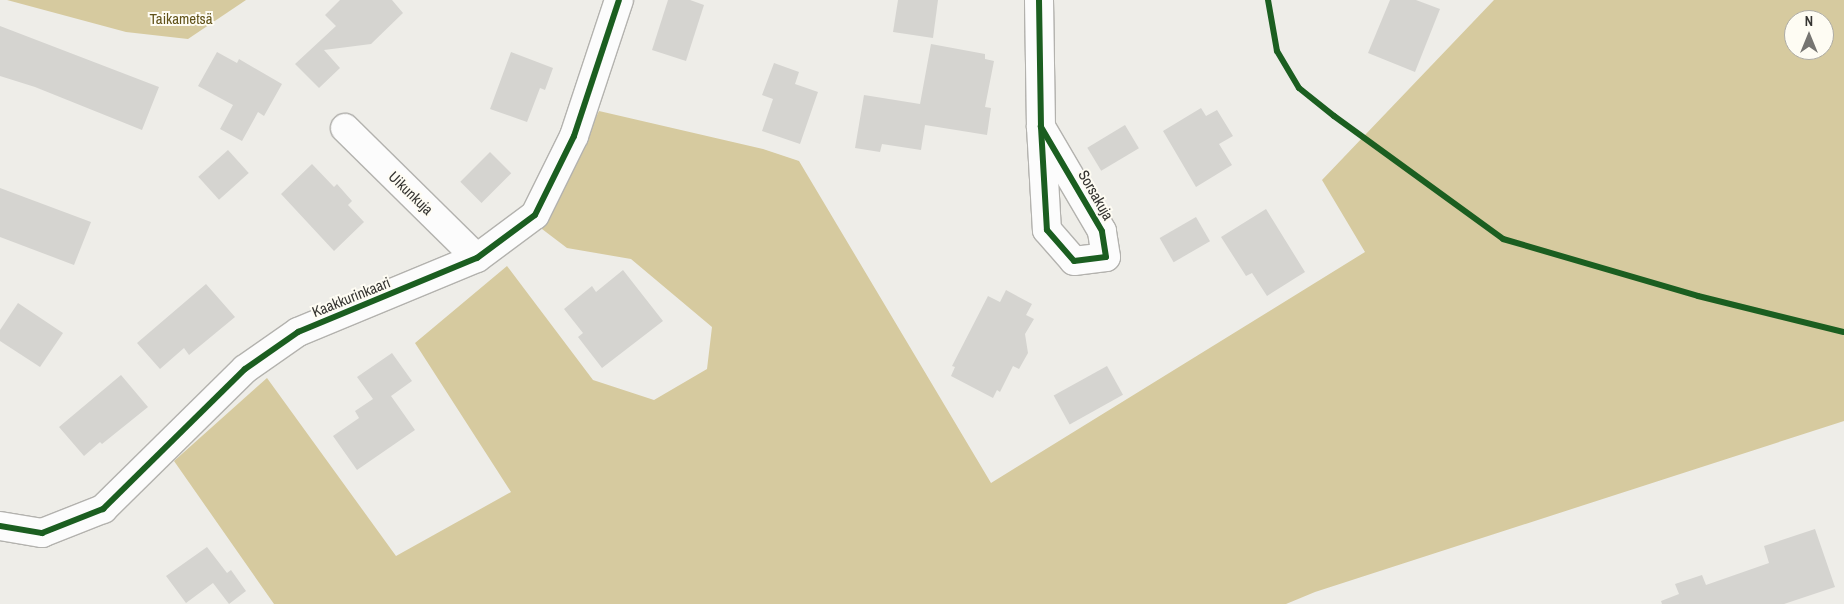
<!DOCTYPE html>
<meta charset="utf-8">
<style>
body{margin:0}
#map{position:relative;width:1844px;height:604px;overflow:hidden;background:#eeede8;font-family:"Archivo Narrow",sans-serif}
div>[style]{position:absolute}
.forest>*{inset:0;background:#d6ca9f}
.building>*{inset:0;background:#d5d4d0;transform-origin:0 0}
.roads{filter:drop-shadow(1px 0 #b3b2ae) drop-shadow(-1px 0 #b3b2ae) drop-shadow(0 1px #b3b2ae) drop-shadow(0 -1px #b3b2ae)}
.minor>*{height:28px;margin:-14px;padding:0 14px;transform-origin:14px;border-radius:14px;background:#fcfcfc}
.cycleway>*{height:6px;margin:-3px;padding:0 3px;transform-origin:3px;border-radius:3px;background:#1b5e20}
span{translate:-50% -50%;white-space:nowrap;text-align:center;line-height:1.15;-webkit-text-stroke:4px #fefcf3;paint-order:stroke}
.park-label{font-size:15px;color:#615219}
.street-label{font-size:15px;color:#353431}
.north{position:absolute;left:1784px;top:10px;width:50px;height:50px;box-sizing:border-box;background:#fefcf3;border:1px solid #aeaca5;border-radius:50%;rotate:0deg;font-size:14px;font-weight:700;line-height:20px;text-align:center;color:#353431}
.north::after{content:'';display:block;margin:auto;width:18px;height:22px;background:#767571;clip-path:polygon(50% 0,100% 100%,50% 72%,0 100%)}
</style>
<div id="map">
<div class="forest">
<div style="clip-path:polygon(7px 0,246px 0,188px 39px,126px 32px)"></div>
<div style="clip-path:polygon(evenodd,1494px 0,1844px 0,1844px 421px,1315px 592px,1286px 604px,274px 604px,174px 461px,267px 378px,396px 556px,511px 492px,415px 343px,507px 266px,593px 380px,654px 400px,707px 369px,712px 327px,631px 259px,567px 248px,542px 229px,599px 111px,763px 149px,799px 161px,991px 483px,1365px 252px,1322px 180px,1494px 0,1794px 20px,1824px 20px,1824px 50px,1794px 50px,1794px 20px)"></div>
</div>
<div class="building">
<div style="clip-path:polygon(340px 0,392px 0,403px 13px,371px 44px,324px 50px,340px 68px,319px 88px,295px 64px,336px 26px,325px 15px)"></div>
<div style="clip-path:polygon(668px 0,690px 0,704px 5px,686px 61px,652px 50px)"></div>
<div style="clip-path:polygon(898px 0,938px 0,933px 38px,893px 32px)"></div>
<div style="clip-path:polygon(1390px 0,1416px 0,1440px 9px,1415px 72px,1368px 53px)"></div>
<div style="clip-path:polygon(0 26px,159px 87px,142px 130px,35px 87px,0 76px)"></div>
<div style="clip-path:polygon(931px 44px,985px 54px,985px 59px,994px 61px,985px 107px,991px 108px,987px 135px,925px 125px,921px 150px,882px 144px,880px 152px,855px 148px,864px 95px,920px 104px)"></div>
<div style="clip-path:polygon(217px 52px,237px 63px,239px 59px,282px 84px,264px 116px,258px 112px,242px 141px,220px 129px,233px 105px,198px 86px)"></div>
<div style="clip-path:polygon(511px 52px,553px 68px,545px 90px,540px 88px,527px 122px,490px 109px)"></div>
<div style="clip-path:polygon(774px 63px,799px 72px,795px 84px,818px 92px,800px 144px,762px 131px,773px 99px,762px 95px)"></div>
<div style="clip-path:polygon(1201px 108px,1206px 116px,1217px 110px,1233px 136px,1219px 144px,1232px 165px,1196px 187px,1163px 131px)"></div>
<div style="left:1125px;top:125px;width:27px;height:44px;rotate:59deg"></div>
<div style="left:228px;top:150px;width:31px;height:40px;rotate:48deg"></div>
<div style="left:490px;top:152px;width:30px;height:42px;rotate:45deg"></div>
<div style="clip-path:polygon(312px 164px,334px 187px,337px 184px,352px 201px,348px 205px,364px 222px,334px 251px,281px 194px)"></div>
<div style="clip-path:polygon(0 188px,91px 222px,74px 265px,0 237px)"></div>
<div style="clip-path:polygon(1266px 209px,1305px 272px,1267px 296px,1252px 273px,1246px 276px,1221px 237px)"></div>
<div style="left:1196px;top:217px;width:28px;height:42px;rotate:60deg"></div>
<div style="clip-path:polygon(623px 270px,663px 321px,602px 368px,578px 337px,583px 333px,564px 309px,592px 286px,596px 292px)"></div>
<div style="clip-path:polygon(206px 284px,235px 317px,189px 355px,184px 348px,160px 369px,137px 343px)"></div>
<div style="clip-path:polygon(1006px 290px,1032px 304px,1026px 315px,1034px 319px,1025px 334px,1028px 353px,1019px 369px,1013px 366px,1000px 392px,997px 390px,993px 398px,951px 376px,955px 367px,952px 366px,988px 296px,1000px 302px)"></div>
<div style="clip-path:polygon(18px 303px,63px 333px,40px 367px,0 341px,0 330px)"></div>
<div style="clip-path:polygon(392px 353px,412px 381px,391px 396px,415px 430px,357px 470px,333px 436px,359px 418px,355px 411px,373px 399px,357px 377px)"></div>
<div style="left:1107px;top:366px;width:33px;height:61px;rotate:61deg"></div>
<div style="clip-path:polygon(121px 375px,148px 407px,102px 444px,100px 442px,84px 456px,59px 427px)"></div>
<div style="clip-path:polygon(1815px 529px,1835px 587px,1784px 604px,1662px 604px,1661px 601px,1679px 594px,1675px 584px,1702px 575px,1706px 585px,1769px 563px,1764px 546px)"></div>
<div style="clip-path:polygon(207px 547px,227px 573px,231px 570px,246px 591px,229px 604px,213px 583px,186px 603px,166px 576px)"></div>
</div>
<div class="roads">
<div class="minor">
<div style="left:1039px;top:0;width:127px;rotate:89.1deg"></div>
<div style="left:1041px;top:127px;width:103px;rotate:86.7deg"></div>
<div style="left:1047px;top:230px;width:41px;rotate:48.9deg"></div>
<div style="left:1074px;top:261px;width:32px;rotate:-7deg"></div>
<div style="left:1106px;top:257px;width:26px;rotate:-99deg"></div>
<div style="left:1102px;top:231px;width:121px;rotate:-120.4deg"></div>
<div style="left:345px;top:128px;width:185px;rotate:44.6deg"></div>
<div style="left:0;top:526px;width:43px;rotate:9.5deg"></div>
<div style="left:42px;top:533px;width:66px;rotate:-21.5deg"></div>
<div style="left:103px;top:509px;width:199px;rotate:-44.6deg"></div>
<div style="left:245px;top:369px;width:65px;rotate:-34.9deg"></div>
<div style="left:298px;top:332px;width:194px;rotate:-22.5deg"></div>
<div style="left:477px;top:258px;width:72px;rotate:-36.6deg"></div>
<div style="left:535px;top:215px;width:88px;rotate:-63.7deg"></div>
<div style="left:574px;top:136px;width:143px;rotate:-71.7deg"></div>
</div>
</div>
<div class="cycleway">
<div style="left:1039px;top:0;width:127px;rotate:89.1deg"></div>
<div style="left:1041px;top:127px;width:103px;rotate:86.7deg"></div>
<div style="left:1047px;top:230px;width:41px;rotate:48.9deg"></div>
<div style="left:1074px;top:261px;width:32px;rotate:-7deg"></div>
<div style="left:1106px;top:257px;width:26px;rotate:-99deg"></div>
<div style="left:1102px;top:231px;width:121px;rotate:-120.4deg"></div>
<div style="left:1268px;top:0;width:52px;rotate:80deg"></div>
<div style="left:1277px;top:51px;width:43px;rotate:59.3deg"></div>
<div style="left:1299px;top:88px;width:45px;rotate:38.7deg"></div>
<div style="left:1334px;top:116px;width:209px;rotate:36deg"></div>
<div style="left:1503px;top:239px;width:203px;rotate:16.3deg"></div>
<div style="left:1698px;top:296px;width:150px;rotate:13.9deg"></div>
<div style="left:0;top:526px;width:43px;rotate:9.5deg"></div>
<div style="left:42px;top:533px;width:66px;rotate:-21.5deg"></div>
<div style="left:103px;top:509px;width:199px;rotate:-44.6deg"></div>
<div style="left:245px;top:369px;width:65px;rotate:-34.9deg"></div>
<div style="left:298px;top:332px;width:194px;rotate:-22.5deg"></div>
<div style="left:477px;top:258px;width:72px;rotate:-36.6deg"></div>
<div style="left:535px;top:215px;width:88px;rotate:-63.7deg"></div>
<div style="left:574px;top:136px;width:143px;rotate:-71.7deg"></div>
</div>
<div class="park-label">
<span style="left:181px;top:19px">Taikametsä</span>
</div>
<div class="street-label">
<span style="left:411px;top:193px;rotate:44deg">Uikunkuja</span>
<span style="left:1096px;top:195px;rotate:60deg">Sorsakuja</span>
<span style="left:351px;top:297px;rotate:-22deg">Kaakkurinkaari</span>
</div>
<div class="north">N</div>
</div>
